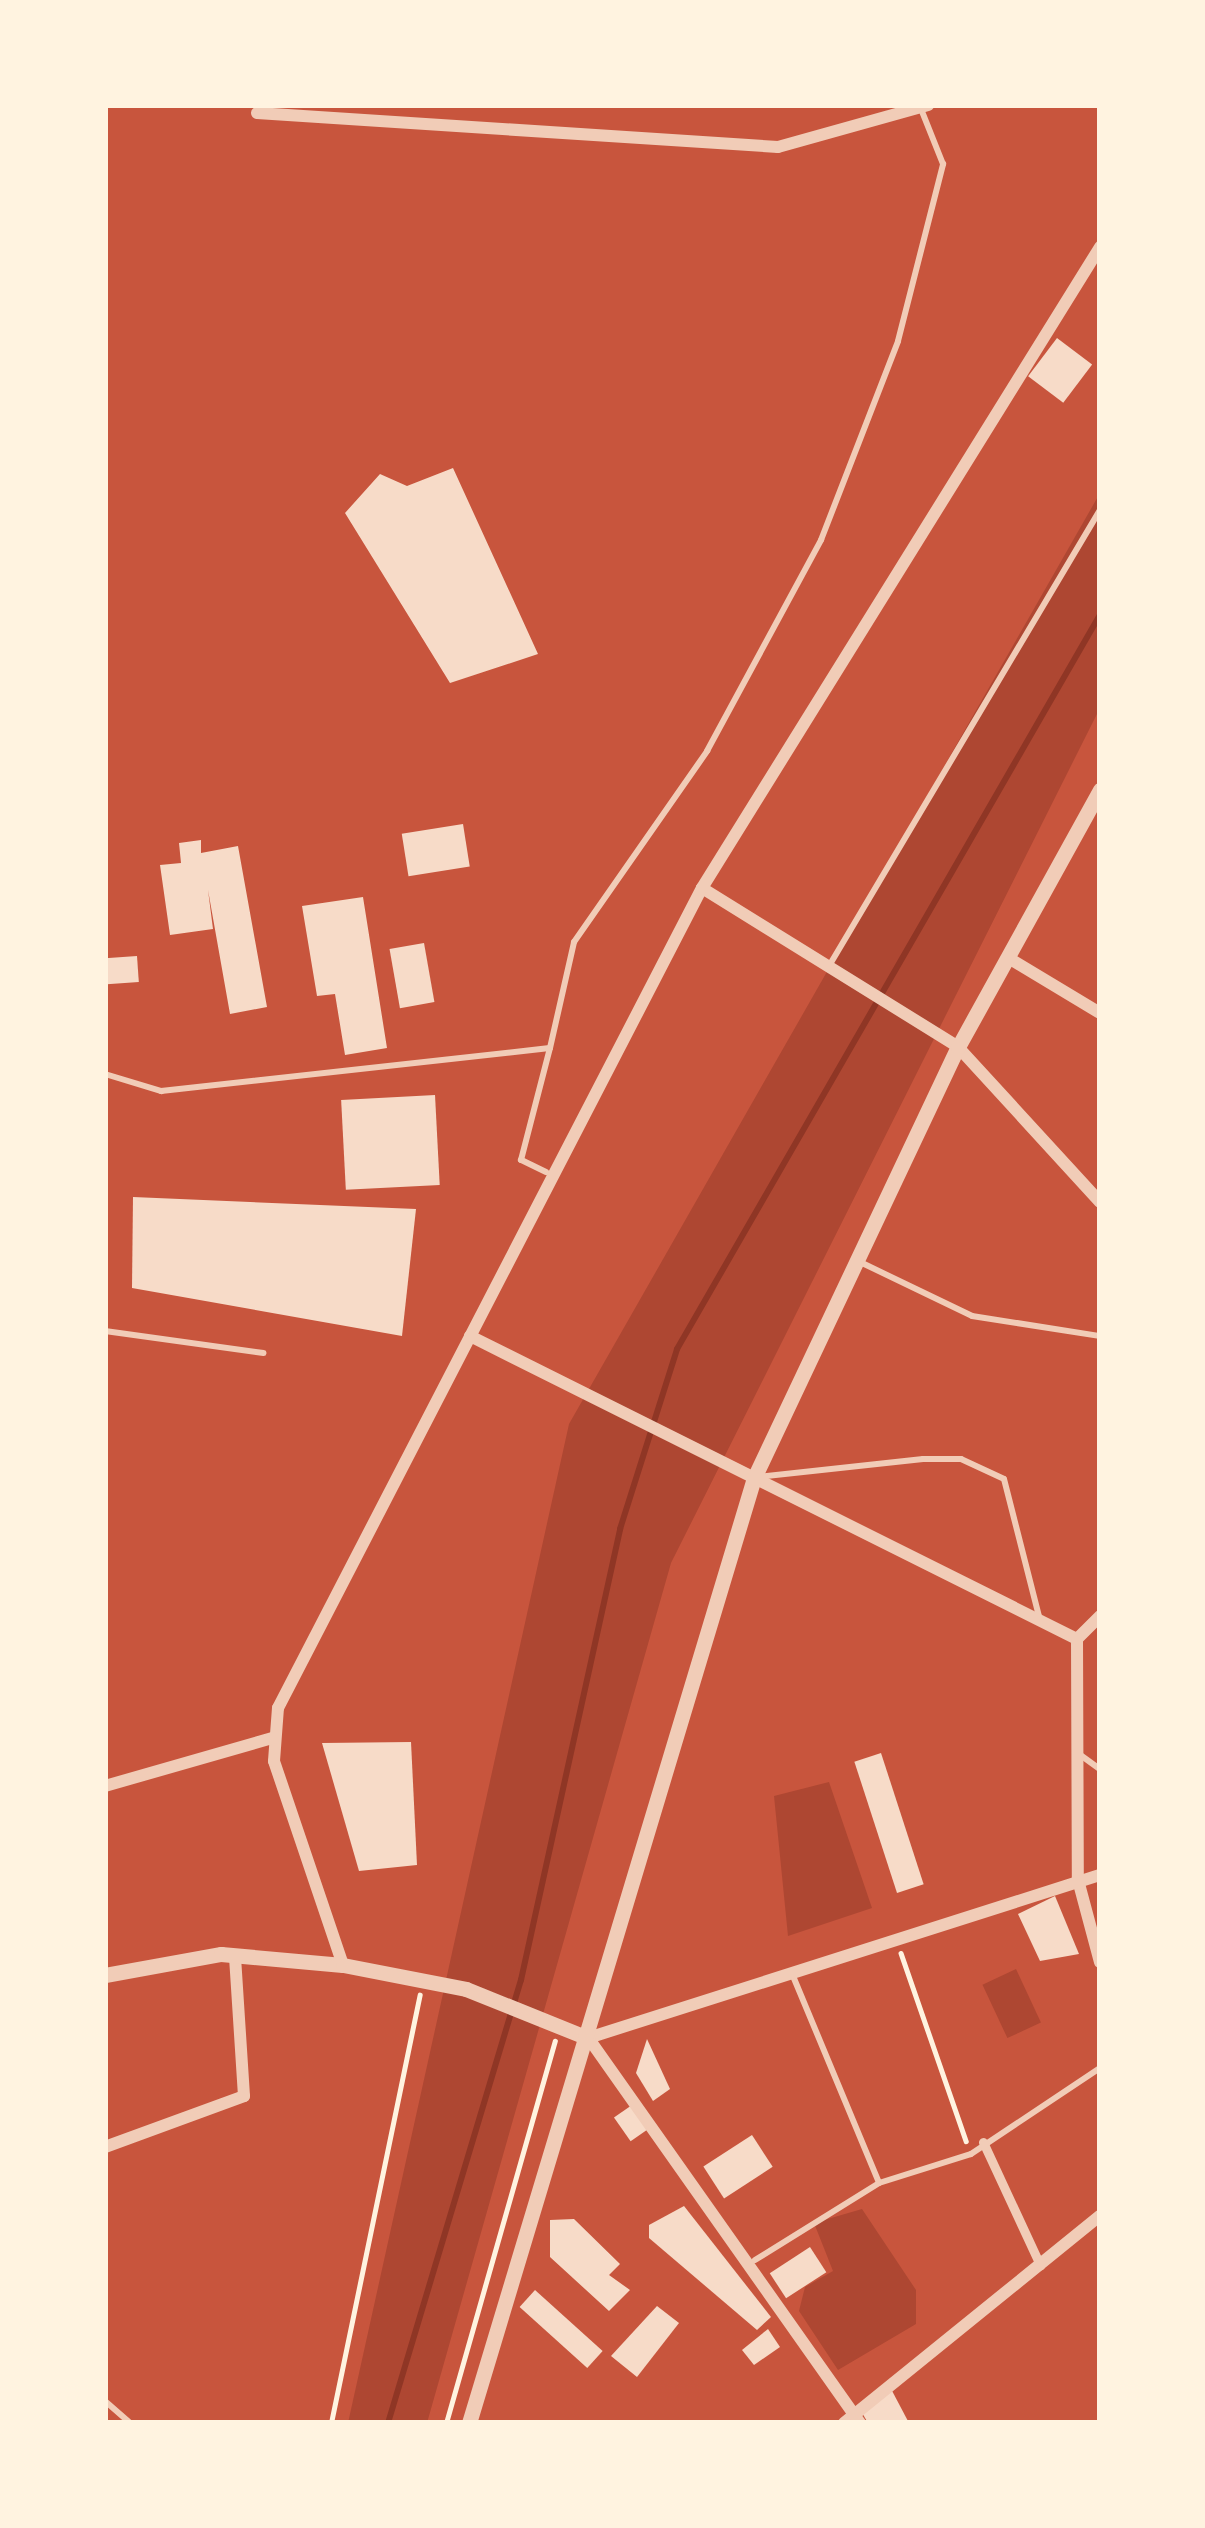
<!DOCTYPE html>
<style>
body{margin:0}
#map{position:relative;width:1205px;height:2528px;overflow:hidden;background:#c8553d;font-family:Roboto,sans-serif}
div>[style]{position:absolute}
.green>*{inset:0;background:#ae4732;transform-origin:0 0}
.stream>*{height:6px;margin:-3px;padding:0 3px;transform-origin:3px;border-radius:3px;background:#8f3625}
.building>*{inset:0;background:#f7dbc8;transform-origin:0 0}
.path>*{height:4.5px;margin:-2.25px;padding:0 2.25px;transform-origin:2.25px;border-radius:2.25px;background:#fff3e0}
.service>*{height:6px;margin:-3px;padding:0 3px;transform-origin:3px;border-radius:3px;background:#f1ccb7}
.pedestrian>*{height:9px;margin:-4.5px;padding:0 4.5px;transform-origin:4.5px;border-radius:4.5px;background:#f1ccb7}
.minor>*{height:12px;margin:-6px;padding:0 6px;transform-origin:6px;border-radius:6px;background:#f1ccb7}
.tertiary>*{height:15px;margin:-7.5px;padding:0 7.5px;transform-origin:7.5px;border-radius:7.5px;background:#f1ccb7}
span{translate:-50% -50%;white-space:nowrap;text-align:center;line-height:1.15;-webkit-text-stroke:12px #fff3e0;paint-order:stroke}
.frame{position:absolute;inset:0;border:108px solid #fff3e0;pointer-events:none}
</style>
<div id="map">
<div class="green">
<div style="clip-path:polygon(1100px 493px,1100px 708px,671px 1563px,427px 2423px,348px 2423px,569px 1424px)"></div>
<div style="clip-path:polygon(829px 1782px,872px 1908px,788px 1936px,774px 1796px)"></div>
<div style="left:1016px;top:1969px;width:59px;height:37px;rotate:65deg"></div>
<div style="clip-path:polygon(862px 2209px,916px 2290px,916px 2324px,838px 2370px,799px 2311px,805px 2287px,833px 2271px,814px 2223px)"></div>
</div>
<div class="stream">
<div style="left:388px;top:2423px;width:463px;rotate:-73.3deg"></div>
<div style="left:521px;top:1980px;width:462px;rotate:-77.6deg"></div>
<div style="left:620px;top:1529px;width:189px;rotate:-72.4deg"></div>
<div style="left:677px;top:1349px;width:847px;rotate:-60.05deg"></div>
</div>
<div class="building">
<div style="left:1057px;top:338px;width:44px;height:48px;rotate:37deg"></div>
<div style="clip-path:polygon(453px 468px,538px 654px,450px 683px,345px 513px,380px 474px,407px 486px)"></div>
<div style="left:463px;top:824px;width:43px;height:62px;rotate:81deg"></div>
<div style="clip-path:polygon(201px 840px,201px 853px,238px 846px,267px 1007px,230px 1014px,208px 890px,213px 929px,170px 935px,160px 865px,181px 863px,179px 843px)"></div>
<div style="clip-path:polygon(363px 897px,387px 1048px,345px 1055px,335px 994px,317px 996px,302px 906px)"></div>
<div style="left:424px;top:943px;width:60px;height:35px;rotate:80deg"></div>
<div style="left:137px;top:956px;width:26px;height:32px;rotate:86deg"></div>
<div style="left:435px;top:1095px;width:90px;height:94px;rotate:87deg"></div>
<div style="clip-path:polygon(133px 1197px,416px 1209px,402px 1336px,132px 1288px)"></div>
<div style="clip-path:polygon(411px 1742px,417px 1865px,359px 1871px,322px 1743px)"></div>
<div style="left:881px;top:1753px;width:138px;height:28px;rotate:72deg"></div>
<div style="clip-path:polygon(1055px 1896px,1079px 1954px,1040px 1961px,1018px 1914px)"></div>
<div style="clip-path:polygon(647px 2039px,670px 2089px,653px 2101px,636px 2073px)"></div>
<div style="left:632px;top:2105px;width:29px;height:22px;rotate:55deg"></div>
<div style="left:752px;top:2135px;width:38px;height:58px;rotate:57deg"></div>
<div style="clip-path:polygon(684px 2206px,771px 2317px,757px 2330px,649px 2238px,649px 2225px)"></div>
<div style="clip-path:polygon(574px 2219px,620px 2264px,609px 2275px,630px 2290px,609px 2311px,550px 2257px,550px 2220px)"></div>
<div style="left:810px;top:2247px;width:30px;height:48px;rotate:57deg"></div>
<div style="left:535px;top:2290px;width:91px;height:23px;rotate:42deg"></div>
<div style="clip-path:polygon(657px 2306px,679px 2323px,637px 2377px,611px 2356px)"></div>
<div style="clip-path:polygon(768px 2329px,780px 2347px,754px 2365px,742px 2350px)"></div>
<div style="clip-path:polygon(890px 2387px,909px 2423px,868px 2423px,861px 2411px)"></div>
</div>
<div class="path">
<div style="left:901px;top:1953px;width:199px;rotate:70.9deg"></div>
<div style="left:331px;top:2423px;width:437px;rotate:-78.3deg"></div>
<div style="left:446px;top:2423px;width:397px;rotate:-74.1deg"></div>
</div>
<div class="service">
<div style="left:829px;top:966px;width:530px;rotate:-59.28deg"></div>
<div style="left:105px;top:1074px;width:59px;rotate:16.9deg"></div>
<div style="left:161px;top:1091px;width:391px;rotate:-6.3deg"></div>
<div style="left:550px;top:1048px;width:109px;rotate:-77.2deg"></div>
<div style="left:574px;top:942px;width:233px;rotate:-55.1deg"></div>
<div style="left:707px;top:751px;width:240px;rotate:-61.6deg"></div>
<div style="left:821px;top:540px;width:213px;rotate:-68.8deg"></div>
<div style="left:898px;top:341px;width:183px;rotate:-75.7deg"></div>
<div style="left:943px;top:164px;width:59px;rotate:-111.8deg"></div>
<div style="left:546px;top:1172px;width:28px;rotate:-154deg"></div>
<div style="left:521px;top:1160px;width:116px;rotate:-75.5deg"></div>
<div style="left:860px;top:1262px;width:124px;rotate:25.7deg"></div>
<div style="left:972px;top:1316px;width:130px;rotate:8.9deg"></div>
<div style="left:105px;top:1331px;width:160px;rotate:7.9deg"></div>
<div style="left:1100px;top:1387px;width:8px;rotate:90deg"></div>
<div style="left:757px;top:1477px;width:167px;rotate:-6.2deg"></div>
<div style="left:923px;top:1459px;width:38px"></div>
<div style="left:961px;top:1459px;width:47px;rotate:24.9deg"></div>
<div style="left:1004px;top:1479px;width:146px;rotate:75.7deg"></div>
<div style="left:1079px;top:1754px;width:26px;rotate:36deg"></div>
<div style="left:793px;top:1976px;width:224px;rotate:67.4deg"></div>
<div style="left:755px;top:2260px;width:146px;rotate:-31.8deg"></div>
<div style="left:879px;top:2183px;width:96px;rotate:-17.5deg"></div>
<div style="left:971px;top:2154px;width:155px;rotate:-33.7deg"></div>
<div style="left:105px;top:2401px;width:33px;rotate:41deg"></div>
</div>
<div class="pedestrian">
<div style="left:983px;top:2142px;width:136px;rotate:65.1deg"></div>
</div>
<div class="minor">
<div style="left:257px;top:113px;width:522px;rotate:3.73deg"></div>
<div style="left:778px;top:147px;width:156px;rotate:-15.6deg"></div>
<div style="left:702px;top:888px;width:301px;rotate:31.8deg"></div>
<div style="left:958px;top:1047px;width:210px;rotate:47.5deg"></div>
<div style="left:1012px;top:960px;width:103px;rotate:31.1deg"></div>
<div style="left:470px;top:1336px;width:678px;rotate:26.53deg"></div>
<div style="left:1077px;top:1639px;width:241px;rotate:89.8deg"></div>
<div style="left:1078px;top:1880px;width:85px;rotate:75deg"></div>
<div style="left:1077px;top:1639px;width:33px;rotate:-45deg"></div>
<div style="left:105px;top:1786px;width:174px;rotate:-16deg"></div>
<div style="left:343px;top:1965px;width:215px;rotate:-108.7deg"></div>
<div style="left:274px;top:1761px;width:53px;rotate:-85.7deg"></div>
<div style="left:278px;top:1708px;width:923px;rotate:-62.66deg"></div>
<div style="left:702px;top:888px;width:755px;rotate:-58.16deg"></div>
<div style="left:105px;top:2147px;width:148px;rotate:-20.1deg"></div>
<div style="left:244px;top:2096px;width:140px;rotate:-93.7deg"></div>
<div style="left:844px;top:2423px;width:329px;rotate:-39deg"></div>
<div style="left:860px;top:2423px;width:471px;rotate:-125.2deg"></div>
<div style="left:588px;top:2038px;width:537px;rotate:-17.66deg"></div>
</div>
<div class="tertiary">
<div style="left:105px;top:1975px;width:118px;rotate:-10.3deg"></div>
<div style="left:221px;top:1954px;width:122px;rotate:5.2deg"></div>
<div style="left:343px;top:1965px;width:125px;rotate:11deg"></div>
<div style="left:466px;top:1989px;width:131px;rotate:21.9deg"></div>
<div style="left:469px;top:2423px;width:987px;rotate:-73.22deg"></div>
<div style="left:754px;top:1478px;width:477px;rotate:-64.7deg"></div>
<div style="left:958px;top:1047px;width:294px;rotate:-61.1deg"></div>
</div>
<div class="frame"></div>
</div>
